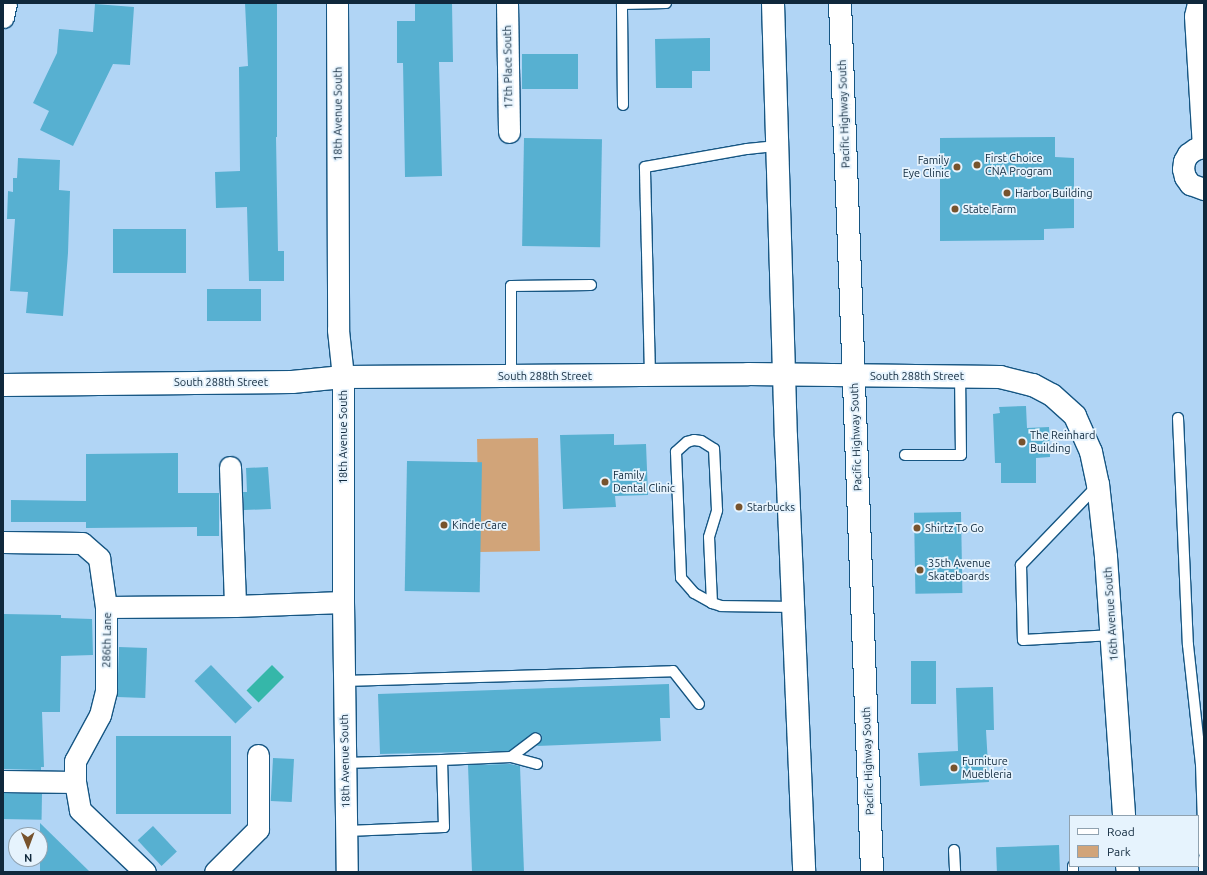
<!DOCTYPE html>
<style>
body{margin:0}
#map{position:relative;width:1207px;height:875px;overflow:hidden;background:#b1d5f5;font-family:Ubuntu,sans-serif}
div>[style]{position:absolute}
.green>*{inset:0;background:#d1a479;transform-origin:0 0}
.water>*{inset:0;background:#35b7a9;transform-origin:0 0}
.building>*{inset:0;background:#57b0d1;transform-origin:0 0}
.roads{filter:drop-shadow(1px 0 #165683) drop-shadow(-1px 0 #165683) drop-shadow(0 1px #165683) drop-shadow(0 -1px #165683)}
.lane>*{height:10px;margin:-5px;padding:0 5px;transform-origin:5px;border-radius:5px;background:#fff}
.street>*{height:21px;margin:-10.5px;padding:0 10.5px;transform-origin:10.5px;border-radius:10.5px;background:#fff}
.secondary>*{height:22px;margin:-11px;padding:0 11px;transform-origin:11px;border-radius:11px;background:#fff}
.primary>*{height:22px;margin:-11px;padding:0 11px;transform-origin:11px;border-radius:11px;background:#fff}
.dots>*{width:11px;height:11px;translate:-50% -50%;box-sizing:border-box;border:2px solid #e6f3fd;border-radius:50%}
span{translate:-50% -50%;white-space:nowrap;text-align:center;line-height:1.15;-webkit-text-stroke:3.5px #e6f3fd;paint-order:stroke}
.street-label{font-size:11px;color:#0f283c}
.poi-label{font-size:11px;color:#0f283c}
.left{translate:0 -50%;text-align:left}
.right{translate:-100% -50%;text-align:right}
.frame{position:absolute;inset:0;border:4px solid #0f283c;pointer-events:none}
.legend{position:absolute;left:1069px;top:815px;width:130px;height:52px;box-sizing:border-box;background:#e6f3fd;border:1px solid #90a2b0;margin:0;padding:5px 7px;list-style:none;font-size:12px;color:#0f283c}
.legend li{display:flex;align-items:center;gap:8px;height:20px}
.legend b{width:20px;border:1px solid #90a2b0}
.north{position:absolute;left:8px;top:827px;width:40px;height:40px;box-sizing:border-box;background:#e6f3fd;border:1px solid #90a2b0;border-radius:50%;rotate:179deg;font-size:11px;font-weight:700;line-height:16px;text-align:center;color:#0f283c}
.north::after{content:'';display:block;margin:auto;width:14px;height:18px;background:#77532d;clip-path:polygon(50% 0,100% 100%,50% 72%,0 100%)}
</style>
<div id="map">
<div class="green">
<div style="left:538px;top:438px;width:113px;height:61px;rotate:89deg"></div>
</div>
<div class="water">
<div style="left:272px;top:665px;width:17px;height:36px;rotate:45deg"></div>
</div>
<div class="building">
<div style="clip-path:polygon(245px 3px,277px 3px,277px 137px,276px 137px,278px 251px,284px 251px,284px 281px,249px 281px,247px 207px,216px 208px,215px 172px,240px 171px,239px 67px,248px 66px)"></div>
<div style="clip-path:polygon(415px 3px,452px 3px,453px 62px,439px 62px,442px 176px,405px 177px,403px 63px,397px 63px,397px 21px,415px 21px)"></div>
<div style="clip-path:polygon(95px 4px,134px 7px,130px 65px,113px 64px,73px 146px,40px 130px,49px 111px,33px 103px,57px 53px,59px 29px,93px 32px)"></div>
<div style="clip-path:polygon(710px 38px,710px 71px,692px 71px,692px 88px,656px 88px,655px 39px)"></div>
<div style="left:522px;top:54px;width:56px;height:35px"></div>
<div style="clip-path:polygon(1055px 137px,1055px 157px,1074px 158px,1074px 228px,1044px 229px,1044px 240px,940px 241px,940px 138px)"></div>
<div style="left:524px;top:138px;width:78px;height:108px;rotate:1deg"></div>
<div style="clip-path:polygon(18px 158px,60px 160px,59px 190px,70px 191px,68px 253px,63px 316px,26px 313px,28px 292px,10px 291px,15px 219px,7px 219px,8px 191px,13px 192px,13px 178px,17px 178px)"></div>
<div style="left:113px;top:229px;width:73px;height:44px"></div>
<div style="left:207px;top:289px;width:54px;height:32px"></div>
<div style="clip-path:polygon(1026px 406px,1027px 428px,1049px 427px,1050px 457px,1036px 458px,1036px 483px,1001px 483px,1001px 463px,995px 463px,993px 414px,1000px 413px,999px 407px)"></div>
<div style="clip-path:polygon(614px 434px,614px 445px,646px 444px,648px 495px,615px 496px,616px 507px,563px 509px,560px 435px)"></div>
<div style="clip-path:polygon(178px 453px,178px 493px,219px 493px,219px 536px,197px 536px,197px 527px,86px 528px,86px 522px,11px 522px,11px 500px,86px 501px,86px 454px)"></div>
<div style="left:407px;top:461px;width:75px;height:130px;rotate:1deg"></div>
<div style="clip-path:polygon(268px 467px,271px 509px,244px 510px,243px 492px,247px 492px,246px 468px)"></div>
<div style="left:961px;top:512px;width:81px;height:47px;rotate:89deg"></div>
<div style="clip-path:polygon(3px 614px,61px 615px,61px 618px,92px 619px,93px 655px,61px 656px,60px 712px,42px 712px,44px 767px,41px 767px,41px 770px,3px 769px)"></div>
<div style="left:119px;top:647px;width:28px;height:50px;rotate:2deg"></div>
<div style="left:911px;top:661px;width:25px;height:43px"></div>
<div style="left:211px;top:665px;width:59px;height:23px;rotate:46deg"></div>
<div style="clip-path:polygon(669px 684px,670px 718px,660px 718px,661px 741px,537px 746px,542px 738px,541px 734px,536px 732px,509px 751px,380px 754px,378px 694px)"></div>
<div style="clip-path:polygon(993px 687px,994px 730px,986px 730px,989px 782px,920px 786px,918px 753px,958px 751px,956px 688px)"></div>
<div style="left:231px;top:736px;width:78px;height:115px;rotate:90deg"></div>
<div style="left:273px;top:758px;width:21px;height:43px;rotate:3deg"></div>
<div style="clip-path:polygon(510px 764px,520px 766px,524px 872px,472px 872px,468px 765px)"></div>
<div style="left:3px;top:793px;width:39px;height:26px;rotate:1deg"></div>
<div style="clip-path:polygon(40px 823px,90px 872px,40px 872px)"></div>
<div style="left:153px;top:826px;width:35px;height:21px;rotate:47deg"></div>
<div style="left:1059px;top:845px;width:27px;height:63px;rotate:88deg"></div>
</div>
<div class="roads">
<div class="lane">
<div style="left:623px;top:105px;width:101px;rotate:-90.6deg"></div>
<div style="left:622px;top:4px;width:44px;rotate:-1.3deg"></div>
<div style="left:650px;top:375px;width:208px;rotate:-91.4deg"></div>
<div style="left:645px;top:167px;width:104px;rotate:-10deg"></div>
<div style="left:747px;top:149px;width:30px;rotate:-6deg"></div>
<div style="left:511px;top:376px;width:90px;rotate:-90deg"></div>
<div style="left:511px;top:286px;width:80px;rotate:-0.7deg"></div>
<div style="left:1178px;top:418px;width:227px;rotate:87.5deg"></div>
<div style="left:1188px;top:645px;width:120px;rotate:83.8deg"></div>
<div style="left:1201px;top:764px;width:89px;rotate:88.1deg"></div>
<div style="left:905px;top:455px;width:56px"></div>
<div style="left:961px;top:455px;width:79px;rotate:-90.7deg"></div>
<div style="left:1097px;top:486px;width:110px;rotate:133.9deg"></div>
<div style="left:1021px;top:565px;width:75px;rotate:88.5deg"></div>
<div style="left:1023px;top:640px;width:90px;rotate:-3.2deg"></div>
<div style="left:712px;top:603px;width:66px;rotate:-92.6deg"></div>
<div style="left:709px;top:537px;width:28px;rotate:-73deg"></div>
<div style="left:717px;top:510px;width:61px;rotate:-92.8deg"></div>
<div style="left:714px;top:449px;width:15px;rotate:-148deg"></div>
<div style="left:701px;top:441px;width:7px;rotate:-172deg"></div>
<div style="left:694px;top:440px;width:7px;rotate:164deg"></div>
<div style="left:687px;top:442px;width:15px;rotate:138deg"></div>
<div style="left:676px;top:452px;width:126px;rotate:87.7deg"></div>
<div style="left:681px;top:578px;width:20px;rotate:49deg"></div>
<div style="left:694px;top:593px;width:21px;rotate:29deg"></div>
<div style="left:712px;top:603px;width:9px;rotate:18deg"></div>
<div style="left:721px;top:606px;width:72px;rotate:0.8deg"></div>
<div style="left:344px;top:681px;width:329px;rotate:-1.7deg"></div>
<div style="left:673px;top:671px;width:42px;rotate:51.8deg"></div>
<div style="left:511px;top:757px;width:31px;rotate:-37deg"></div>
<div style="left:442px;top:760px;width:69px;rotate:-2.5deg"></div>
<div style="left:511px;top:757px;width:27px;rotate:15deg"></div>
<div style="left:345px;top:763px;width:97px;rotate:-1.8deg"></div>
<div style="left:442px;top:760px;width:67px;rotate:88.3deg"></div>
<div style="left:444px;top:827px;width:97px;rotate:177.6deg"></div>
<div style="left:954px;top:850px;width:22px;rotate:87deg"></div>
<div style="left:1073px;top:866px;width:6px;rotate:90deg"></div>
<div style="left:1204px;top:872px;width:14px;rotate:-90deg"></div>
</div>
<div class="street">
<div style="left:337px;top:3px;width:327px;rotate:89.8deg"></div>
<div style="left:338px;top:330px;width:47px;rotate:83.9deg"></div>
<div style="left:343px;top:377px;width:225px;rotate:90deg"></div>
<div style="left:343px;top:602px;width:270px;rotate:89.2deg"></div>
<div style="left:507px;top:3px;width:129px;rotate:89.1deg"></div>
<div style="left:1198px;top:3px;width:13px;rotate:103deg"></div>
<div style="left:1195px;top:16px;width:131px;rotate:86.5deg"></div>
<div style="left:3px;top:17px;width:14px;rotate:-78deg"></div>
<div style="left:1204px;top:147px;width:9px;rotate:167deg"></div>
<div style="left:1195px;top:149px;width:9px;rotate:144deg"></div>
<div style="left:1188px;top:154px;width:8px;rotate:120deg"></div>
<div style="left:1184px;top:161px;width:8px;rotate:97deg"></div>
<div style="left:1183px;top:169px;width:8px;rotate:76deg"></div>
<div style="left:1185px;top:177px;width:9px;rotate:54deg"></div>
<div style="left:1190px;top:184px;width:15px;rotate:20deg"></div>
<div style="left:230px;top:467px;width:139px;rotate:87.9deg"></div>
<div style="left:3px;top:542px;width:79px;rotate:0.7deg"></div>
<div style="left:82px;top:543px;width:23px;rotate:41deg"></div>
<div style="left:99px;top:558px;width:49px;rotate:81.9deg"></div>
<div style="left:3px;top:781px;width:72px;rotate:0.8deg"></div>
<div style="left:145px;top:872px;width:90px;rotate:-136.4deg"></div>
<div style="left:80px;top:810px;width:28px;rotate:-100deg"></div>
<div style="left:75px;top:782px;width:21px;rotate:-90deg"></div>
<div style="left:75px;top:761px;width:52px;rotate:-61.5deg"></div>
<div style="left:100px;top:715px;width:25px;rotate:-76deg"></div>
<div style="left:106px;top:691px;width:84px;rotate:-90deg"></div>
<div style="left:106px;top:607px;width:129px;rotate:-0.4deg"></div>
<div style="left:235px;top:606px;width:108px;rotate:-2.1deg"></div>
<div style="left:215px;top:872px;width:61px;rotate:-45deg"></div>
<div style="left:258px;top:829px;width:74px;rotate:-90deg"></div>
</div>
<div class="secondary">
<div style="left:3px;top:385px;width:289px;rotate:-0.6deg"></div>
<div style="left:292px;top:382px;width:51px;rotate:-5.6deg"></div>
<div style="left:343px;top:377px;width:405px;rotate:-0.4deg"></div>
<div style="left:748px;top:374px;width:252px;rotate:0.7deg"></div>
<div style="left:1000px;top:377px;width:34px;rotate:14deg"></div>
<div style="left:1033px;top:385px;width:21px;rotate:28deg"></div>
<div style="left:1052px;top:395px;width:31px;rotate:42deg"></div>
<div style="left:1075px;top:416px;width:39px;rotate:66deg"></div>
<div style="left:1091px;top:452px;width:33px;rotate:78deg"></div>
<div style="left:1098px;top:484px;width:73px;rotate:83.7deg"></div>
<div style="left:1106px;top:557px;width:260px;rotate:86deg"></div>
<div style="left:1127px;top:866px;width:6px;rotate:81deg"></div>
</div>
<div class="primary">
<div style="left:773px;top:3px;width:434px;rotate:88.3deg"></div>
<div style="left:786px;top:437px;width:435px;rotate:87.6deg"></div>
<div style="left:840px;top:3px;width:870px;rotate:87.89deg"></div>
</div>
</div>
<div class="dots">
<div style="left:977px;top:165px;background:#77532d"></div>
<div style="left:957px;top:167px;background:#77532d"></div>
<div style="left:1007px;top:193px;background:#77532d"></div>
<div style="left:955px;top:209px;background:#77532d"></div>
<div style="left:1022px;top:442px;background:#77532d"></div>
<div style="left:605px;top:482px;background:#77532d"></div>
<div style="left:739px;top:507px;background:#77532d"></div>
<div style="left:444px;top:525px;background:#77532d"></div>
<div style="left:917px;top:528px;background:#77532d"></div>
<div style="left:920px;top:570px;background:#77532d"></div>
<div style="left:954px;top:768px;background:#77532d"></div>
</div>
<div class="street-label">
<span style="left:508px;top:67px;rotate:-91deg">17th Place South</span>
<span style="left:338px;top:114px;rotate:-90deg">18th Avenue South</span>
<span style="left:844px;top:114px;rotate:-92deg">Pacific Highway South</span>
<span style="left:545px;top:376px">South 288th Street</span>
<span style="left:917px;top:376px">South 288th Street</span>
<span style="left:221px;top:382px">South 288th Street</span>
<span style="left:343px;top:437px;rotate:-90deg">18th Avenue South</span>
<span style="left:856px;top:437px;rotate:-92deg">Pacific Highway South</span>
<span style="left:1111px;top:614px;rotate:-94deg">16th Avenue South</span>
<span style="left:107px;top:640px;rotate:-89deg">286th Lane</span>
<span style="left:345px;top:761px;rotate:-91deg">18th Avenue South</span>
<span style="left:868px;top:761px;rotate:-92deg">Pacific Highway South</span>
</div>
<div class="poi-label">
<span class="left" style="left:985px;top:165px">First Choice<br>CNA Program</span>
<span class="right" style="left:949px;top:167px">Family<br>Eye Clinic</span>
<span class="left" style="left:1015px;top:193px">Harbor Building</span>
<span class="left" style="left:963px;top:209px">State Farm</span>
<span class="left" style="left:1030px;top:442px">The Reinhard<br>Building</span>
<span class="left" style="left:613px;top:482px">Family<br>Dental Clinic</span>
<span class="left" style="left:747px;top:507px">Starbucks</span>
<span class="left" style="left:452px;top:525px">KinderCare</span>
<span class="left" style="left:925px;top:528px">Shirtz To Go</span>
<span class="left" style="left:928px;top:570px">35th Avenue<br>Skateboards</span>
<span class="left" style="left:962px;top:768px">Furniture<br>Muebleria</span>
</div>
<div class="frame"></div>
<ul class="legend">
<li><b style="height:5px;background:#fff"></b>Road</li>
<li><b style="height:11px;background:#d1a479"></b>Park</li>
</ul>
<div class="north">N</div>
</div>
